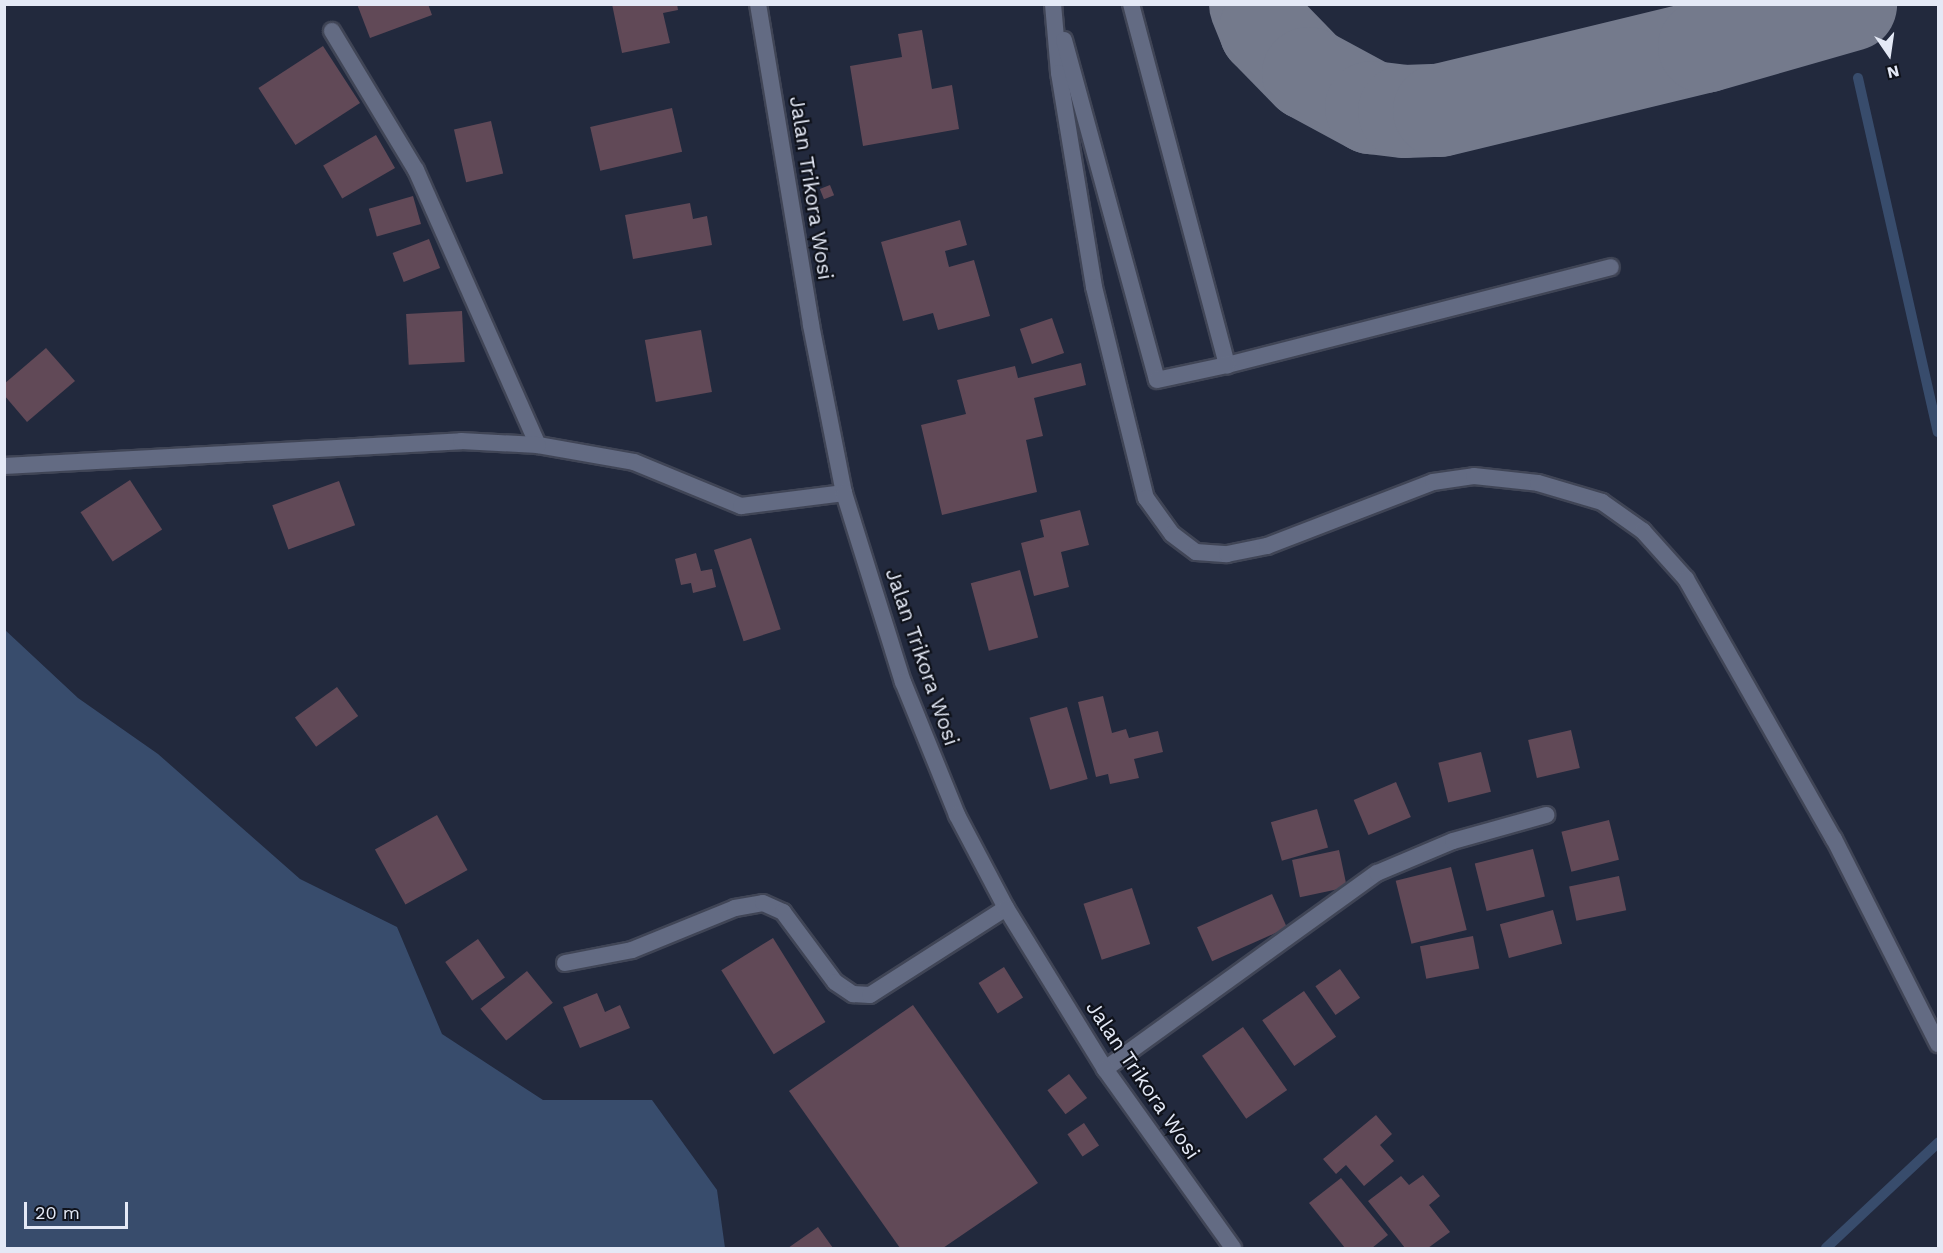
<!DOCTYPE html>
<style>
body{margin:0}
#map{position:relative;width:1943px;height:1253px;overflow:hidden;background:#22293d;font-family:"Work Sans",sans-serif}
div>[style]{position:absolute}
.water>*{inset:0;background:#384c6c}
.stream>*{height:10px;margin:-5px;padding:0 5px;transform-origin:5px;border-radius:5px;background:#384c6c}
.taxiway>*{height:93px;margin:-46.5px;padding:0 46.5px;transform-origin:46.5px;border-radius:46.5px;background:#747a8c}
.building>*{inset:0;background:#614957;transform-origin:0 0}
.roads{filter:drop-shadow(2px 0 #404556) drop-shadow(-2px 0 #404556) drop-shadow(0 2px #404556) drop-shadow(0 -2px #404556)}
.service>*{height:16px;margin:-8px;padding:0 8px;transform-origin:8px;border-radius:8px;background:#636b83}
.minor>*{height:16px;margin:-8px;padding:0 8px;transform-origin:8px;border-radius:8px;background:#636b83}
.tertiary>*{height:16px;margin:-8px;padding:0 8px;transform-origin:8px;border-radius:8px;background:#636b83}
span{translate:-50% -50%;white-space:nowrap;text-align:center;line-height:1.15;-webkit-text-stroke:4.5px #0f121b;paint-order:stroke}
.street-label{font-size:21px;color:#e4e9f6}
.frame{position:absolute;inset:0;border:6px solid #e4e9f6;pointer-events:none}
.north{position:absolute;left:1859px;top:24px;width:60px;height:60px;-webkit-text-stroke:4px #0f121b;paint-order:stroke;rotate:167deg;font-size:16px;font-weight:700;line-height:24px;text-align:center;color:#e4e9f6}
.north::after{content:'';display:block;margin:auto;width:21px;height:27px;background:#e4e9f6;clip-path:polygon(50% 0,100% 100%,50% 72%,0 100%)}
.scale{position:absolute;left:24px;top:1202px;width:104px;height:27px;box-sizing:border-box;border:3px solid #e4e9f6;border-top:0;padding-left:8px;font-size:18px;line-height:21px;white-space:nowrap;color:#e4e9f6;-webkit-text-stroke:4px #0f121b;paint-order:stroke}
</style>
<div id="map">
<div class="water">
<div style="clip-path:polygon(4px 629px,78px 698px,158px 754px,300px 879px,397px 927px,442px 1034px,543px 1100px,652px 1100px,717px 1190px,725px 1248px,5px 1248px)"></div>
</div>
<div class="stream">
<div style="left:1858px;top:78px;width:363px;rotate:77.3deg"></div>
<div style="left:1826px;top:1248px;width:154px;rotate:-43.2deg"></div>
</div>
<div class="taxiway">
<div style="left:1255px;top:4px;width:27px;rotate:68deg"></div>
<div style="left:1265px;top:29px;width:62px;rotate:45.7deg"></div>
<div style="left:1308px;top:73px;width:72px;rotate:28.4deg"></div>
<div style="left:1371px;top:107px;width:33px;rotate:7deg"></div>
<div style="left:1404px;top:111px;width:35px;rotate:-2deg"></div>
<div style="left:1439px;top:110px;width:273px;rotate:-13.6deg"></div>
<div style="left:1704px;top:46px;width:152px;rotate:-16deg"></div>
</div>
<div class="building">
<div style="clip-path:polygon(357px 4px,428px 4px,432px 15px,370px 38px)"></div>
<div style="clip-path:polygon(612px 4px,677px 4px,678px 10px,663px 13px,670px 43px,622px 53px)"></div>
<div style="clip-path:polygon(922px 30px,932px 89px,952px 85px,959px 129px,863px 146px,850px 66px,902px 57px,898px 34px)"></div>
<div style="left:323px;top:46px;width:68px;height:77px;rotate:57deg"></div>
<div style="left:672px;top:108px;width:45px;height:84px;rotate:77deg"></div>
<div style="left:491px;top:121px;width:54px;height:38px;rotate:77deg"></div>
<div style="left:376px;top:135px;width:38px;height:61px;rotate:60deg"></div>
<div style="left:830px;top:185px;width:11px;height:11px;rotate:68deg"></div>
<div style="left:413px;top:196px;width:29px;height:46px;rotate:74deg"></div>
<div style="clip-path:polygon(690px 203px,693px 219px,707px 216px,712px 245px,633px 259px,625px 215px)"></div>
<div style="clip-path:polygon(960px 220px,967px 245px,945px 251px,949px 267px,974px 260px,990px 316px,938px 330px,933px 313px,903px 321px,881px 242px)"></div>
<div style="left:429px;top:239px;width:31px;height:39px;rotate:69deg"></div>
<div style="left:462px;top:311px;width:51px;height:56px;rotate:87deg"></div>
<div style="left:1052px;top:318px;width:37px;height:34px;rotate:71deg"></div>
<div style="left:701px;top:330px;width:63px;height:57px;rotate:80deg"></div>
<div style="clip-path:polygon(46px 348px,75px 381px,27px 422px,4px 395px,4px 384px)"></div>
<div style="clip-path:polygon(1081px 363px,1086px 385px,1034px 398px,1043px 436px,1026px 440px,1037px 492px,942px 515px,921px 425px,966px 414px,957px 380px,1015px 366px,1018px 378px)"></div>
<div style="left:130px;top:480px;width:59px;height:59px;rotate:57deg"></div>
<div style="left:339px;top:481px;width:47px;height:71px;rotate:70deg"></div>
<div style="clip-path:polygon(1080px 510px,1089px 545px,1061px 552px,1069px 587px,1034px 596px,1021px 543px,1044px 537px,1040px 520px)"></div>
<div style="left:751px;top:538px;width:96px;height:39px;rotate:72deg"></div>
<div style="clip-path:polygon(696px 553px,701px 571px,712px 569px,716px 587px,693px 593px,691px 583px,681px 585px,675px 559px)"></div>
<div style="left:1020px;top:570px;width:70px;height:51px;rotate:75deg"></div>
<div style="left:337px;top:687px;width:36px;height:52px;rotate:54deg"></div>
<div style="clip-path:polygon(1103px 696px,1112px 733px,1126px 729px,1129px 738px,1158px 731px,1163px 752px,1134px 759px,1139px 778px,1110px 784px,1108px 774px,1096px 777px,1078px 702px)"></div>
<div style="left:1067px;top:707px;width:75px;height:39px;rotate:74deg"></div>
<div style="left:1571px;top:730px;width:39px;height:44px;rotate:77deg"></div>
<div style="left:1481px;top:752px;width:41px;height:44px;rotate:76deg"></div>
<div style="left:1396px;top:782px;width:38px;height:46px;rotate:67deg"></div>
<div style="left:1317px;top:809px;width:40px;height:48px;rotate:74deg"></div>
<div style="left:437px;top:815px;width:63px;height:71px;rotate:61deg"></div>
<div style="left:1609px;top:820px;width:41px;height:49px;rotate:76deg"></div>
<div style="left:1533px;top:849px;width:49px;height:60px;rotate:76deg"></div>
<div style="left:1339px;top:850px;width:38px;height:48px;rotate:78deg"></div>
<div style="left:1451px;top:867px;width:65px;height:57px;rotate:76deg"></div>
<div style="left:1619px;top:876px;width:35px;height:51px;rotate:78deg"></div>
<div style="left:1132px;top:888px;width:59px;height:51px;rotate:72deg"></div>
<div style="left:1272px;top:894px;width:37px;height:82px;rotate:66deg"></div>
<div style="left:1553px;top:910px;width:35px;height:55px;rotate:75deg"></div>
<div style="left:1473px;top:936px;width:33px;height:54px;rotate:79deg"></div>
<div style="left:773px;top:938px;width:99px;height:61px;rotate:58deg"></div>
<div style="left:478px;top:939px;width:47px;height:40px;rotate:55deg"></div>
<div style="left:1004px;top:967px;width:36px;height:30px;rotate:58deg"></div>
<div style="left:1340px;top:969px;width:35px;height:30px;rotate:55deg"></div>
<div style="left:527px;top:971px;width:41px;height:60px;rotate:51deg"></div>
<div style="left:1304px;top:991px;width:56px;height:51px;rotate:55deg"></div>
<div style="clip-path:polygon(597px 993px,605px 1012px,620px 1005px,630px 1028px,580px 1048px,563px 1007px)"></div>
<div style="clip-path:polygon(913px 1005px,1038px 1183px,943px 1248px,900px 1248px,789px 1091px)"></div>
<div style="left:1243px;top:1027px;width:77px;height:50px;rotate:55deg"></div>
<div style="left:1069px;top:1074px;width:30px;height:27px;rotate:53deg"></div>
<div style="clip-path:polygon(1376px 1115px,1392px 1134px,1380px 1145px,1394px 1161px,1364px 1186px,1346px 1165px,1336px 1174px,1323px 1159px)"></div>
<div style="left:1084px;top:1123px;width:27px;height:20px;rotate:56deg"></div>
<div style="clip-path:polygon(1423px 1175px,1440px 1196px,1429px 1205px,1450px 1232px,1428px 1248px,1405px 1248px,1368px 1201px,1401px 1176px,1409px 1185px)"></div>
<div style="clip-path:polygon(1341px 1178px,1388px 1235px,1372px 1248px,1345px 1248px,1309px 1203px)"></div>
<div style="clip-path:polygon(818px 1227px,833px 1248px,788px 1248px)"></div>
</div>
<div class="roads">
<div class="service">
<div style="left:1053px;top:4px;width:69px;rotate:85deg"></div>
<div style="left:1059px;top:73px;width:217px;rotate:80.7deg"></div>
<div style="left:1094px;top:287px;width:217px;rotate:76.2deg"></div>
<div style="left:1146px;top:498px;width:44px;rotate:54.2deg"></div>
<div style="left:1172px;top:534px;width:30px;rotate:37deg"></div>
<div style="left:1196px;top:552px;width:31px;rotate:4deg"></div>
<div style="left:1227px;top:554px;width:41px;rotate:-11.3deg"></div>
<div style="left:1267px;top:546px;width:178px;rotate:-21.1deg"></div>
<div style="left:1433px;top:482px;width:41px;rotate:-8.3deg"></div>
<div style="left:1474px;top:476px;width:64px;rotate:6.2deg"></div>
<div style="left:1538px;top:483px;width:67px;rotate:16.5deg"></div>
<div style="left:1602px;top:502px;width:50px;rotate:35.3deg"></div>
<div style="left:1643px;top:531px;width:64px;rotate:48.1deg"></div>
<div style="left:1686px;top:579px;width:299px;rotate:60.4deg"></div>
<div style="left:1834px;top:839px;width:230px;rotate:63.1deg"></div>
<div style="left:1131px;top:4px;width:374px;rotate:75.1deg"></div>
<div style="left:1227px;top:365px;width:396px;rotate:-14.3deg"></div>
<div style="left:1064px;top:40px;width:352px;rotate:74.7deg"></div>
<div style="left:1157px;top:380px;width:72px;rotate:-12.1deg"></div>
</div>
<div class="minor">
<div style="left:332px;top:31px;width:162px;rotate:58.9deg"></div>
<div style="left:416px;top:170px;width:301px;rotate:66.1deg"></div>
<div style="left:538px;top:445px;width:97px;rotate:10deg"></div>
<div style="left:634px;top:462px;width:116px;rotate:22.4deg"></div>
<div style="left:741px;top:506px;width:104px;rotate:-7.2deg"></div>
<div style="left:4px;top:466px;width:458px;rotate:-3.1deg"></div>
<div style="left:461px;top:441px;width:77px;rotate:3deg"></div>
<div style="left:565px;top:963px;width:68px;rotate:-11deg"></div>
<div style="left:632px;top:950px;width:111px;rotate:-22.2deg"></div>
<div style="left:735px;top:908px;width:28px;rotate:-10deg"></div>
<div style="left:763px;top:903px;width:22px;rotate:24deg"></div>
<div style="left:783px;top:912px;width:87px;rotate:53.4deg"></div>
<div style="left:835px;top:982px;width:22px;rotate:34deg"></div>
<div style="left:853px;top:994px;width:17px;rotate:3deg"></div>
<div style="left:870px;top:995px;width:161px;rotate:-32.6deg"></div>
<div style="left:1105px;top:1069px;width:335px;rotate:-35.8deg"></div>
<div style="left:1377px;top:873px;width:82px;rotate:-22.8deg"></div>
<div style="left:1453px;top:841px;width:97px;rotate:-15.6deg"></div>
</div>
<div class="tertiary">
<div style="left:758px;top:4px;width:325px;rotate:80.6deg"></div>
<div style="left:811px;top:325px;width:171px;rotate:78.9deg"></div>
<div style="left:844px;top:493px;width:198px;rotate:72.7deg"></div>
<div style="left:903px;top:682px;width:144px;rotate:67.9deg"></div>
<div style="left:957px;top:815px;width:105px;rotate:62.2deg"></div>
<div style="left:1006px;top:908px;width:189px;rotate:58.4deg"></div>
<div style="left:1105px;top:1069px;width:220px;rotate:54.4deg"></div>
</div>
</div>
<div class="street-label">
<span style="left:811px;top:188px;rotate:81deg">Jalan Trikora Wosi</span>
<span style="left:922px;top:657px;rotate:71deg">Jalan Trikora Wosi</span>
<span style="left:1143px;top:1080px;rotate:56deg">Jalan Trikora Wosi</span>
</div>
<div class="frame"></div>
<div class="north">N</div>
<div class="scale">20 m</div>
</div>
